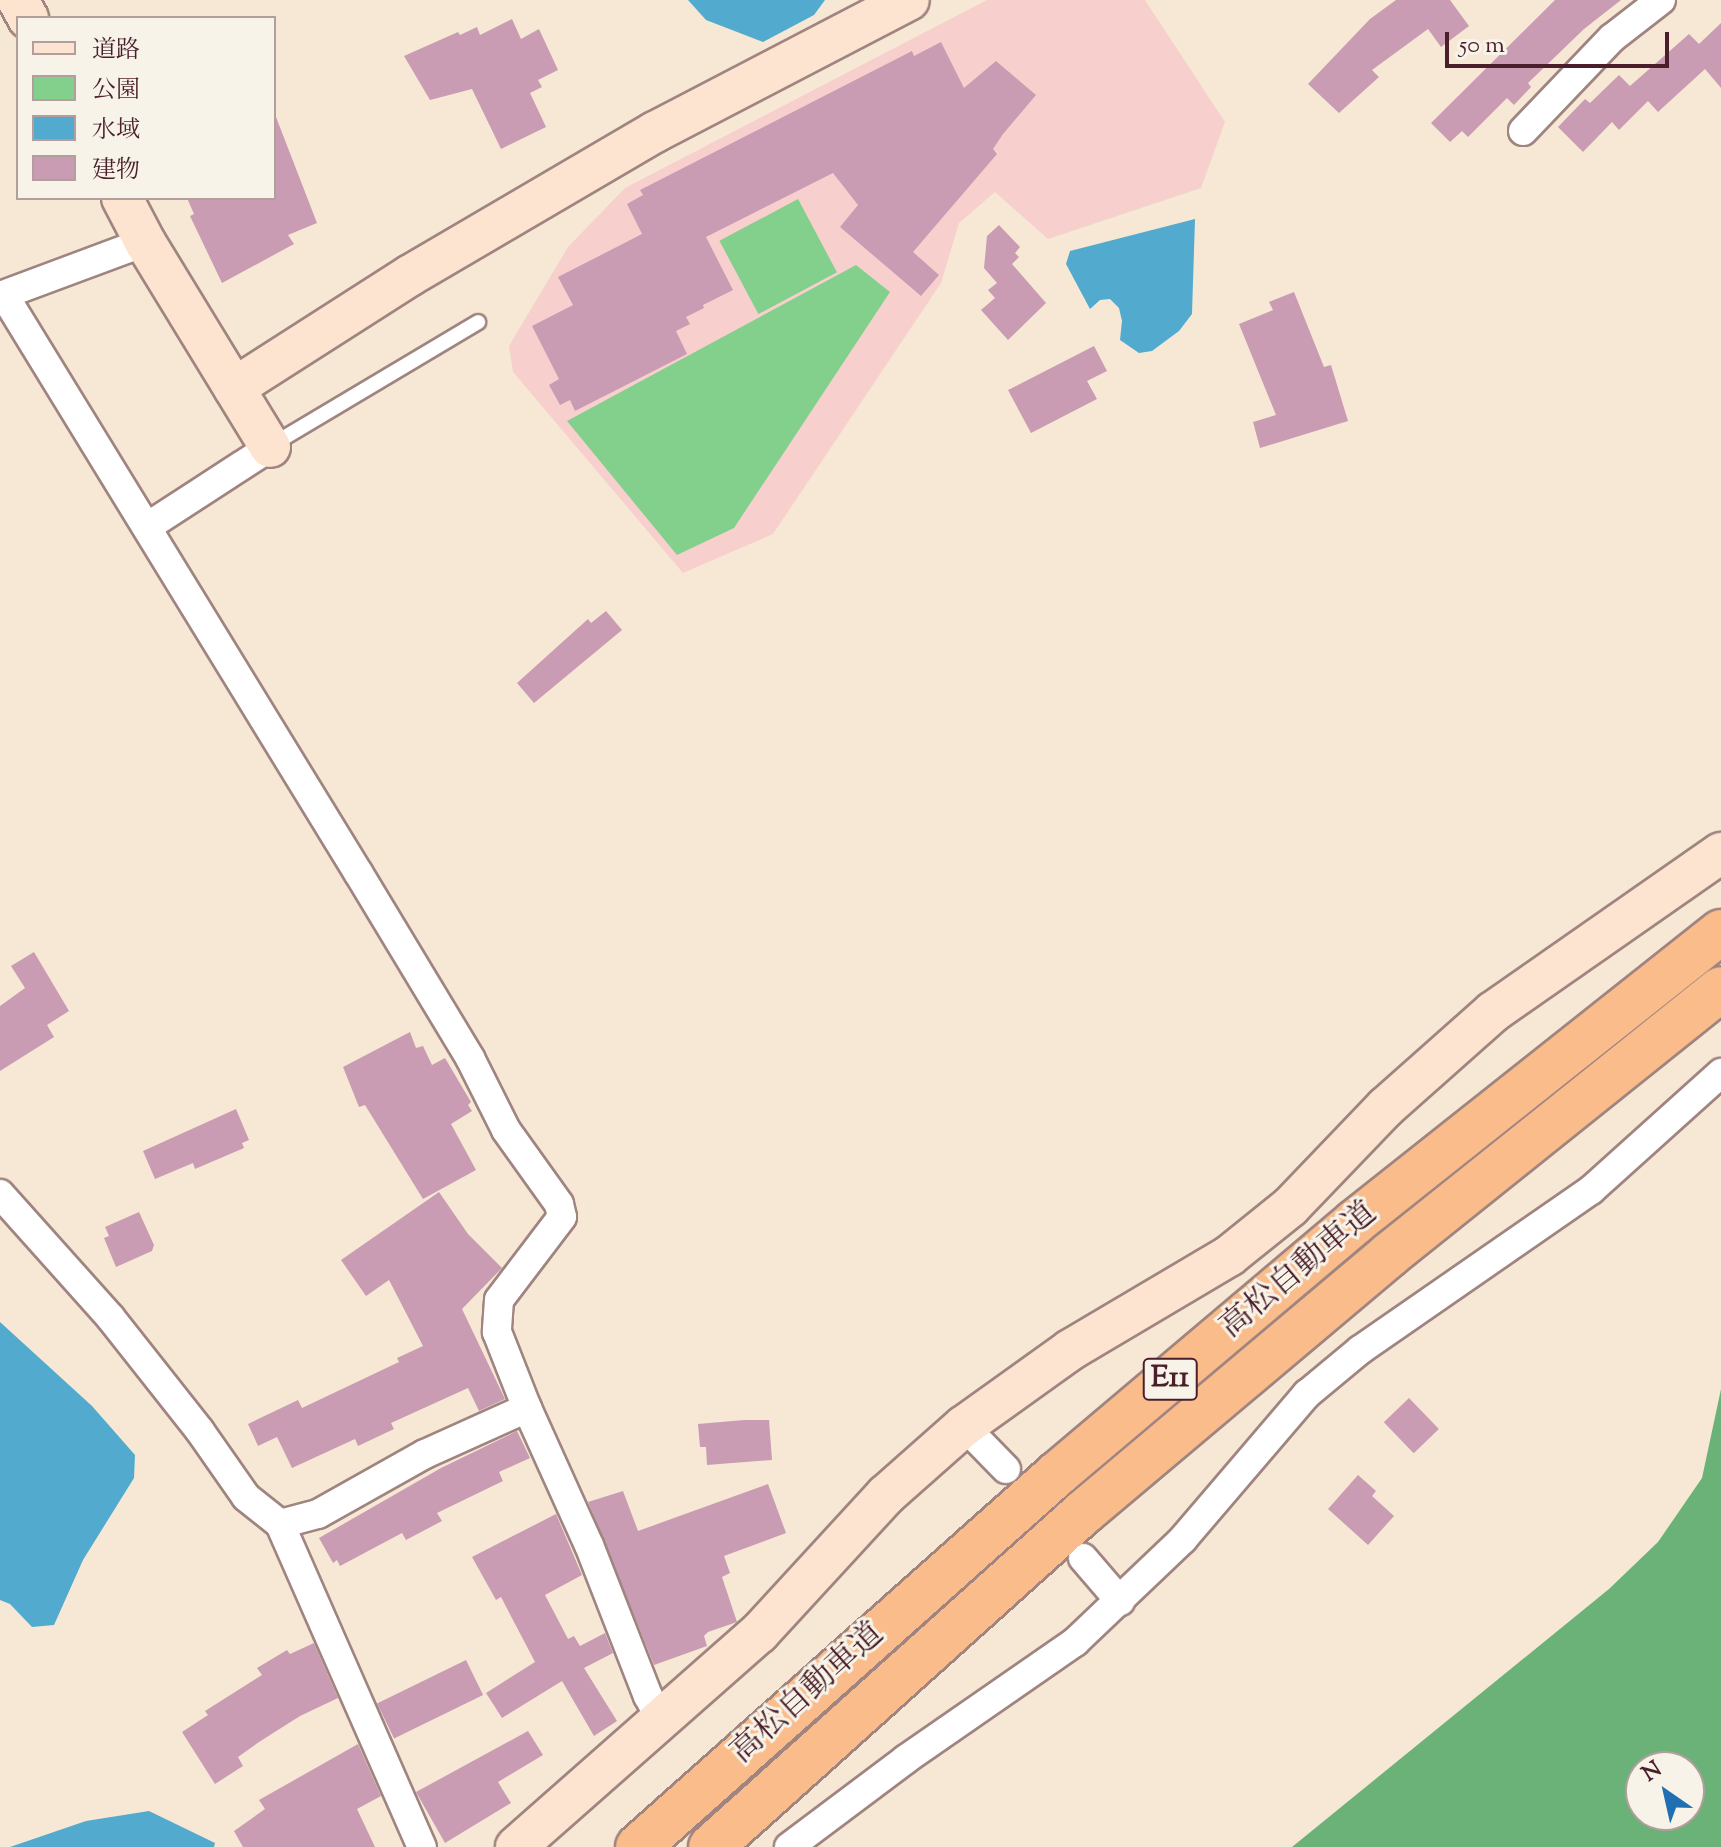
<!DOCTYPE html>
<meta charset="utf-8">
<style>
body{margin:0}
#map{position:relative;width:1721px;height:1847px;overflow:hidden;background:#f6e8d5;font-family:"Sorts Mill Goudy","Noto Serif JP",serif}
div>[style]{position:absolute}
.built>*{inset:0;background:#f7d0ce}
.green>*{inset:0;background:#83cf8c;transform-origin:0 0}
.forest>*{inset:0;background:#6ab278}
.water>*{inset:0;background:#52aacf}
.building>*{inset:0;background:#c99cb3;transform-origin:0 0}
.roads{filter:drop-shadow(2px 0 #a08480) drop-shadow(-2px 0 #a08480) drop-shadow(0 2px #a08480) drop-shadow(0 -2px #a08480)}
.lane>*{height:14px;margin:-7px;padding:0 7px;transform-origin:7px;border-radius:7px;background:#fff}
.street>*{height:28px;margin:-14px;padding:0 14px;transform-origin:14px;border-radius:14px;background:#fff}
.secondary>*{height:40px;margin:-20px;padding:0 20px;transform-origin:20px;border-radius:20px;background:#fde4d0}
.highway>*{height:44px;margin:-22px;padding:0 22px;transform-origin:22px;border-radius:22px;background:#f9bc8a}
span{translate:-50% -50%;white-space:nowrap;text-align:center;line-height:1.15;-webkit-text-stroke:6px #f7f3e8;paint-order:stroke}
.shield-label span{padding:2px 6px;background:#f7f3e8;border:2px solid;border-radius:6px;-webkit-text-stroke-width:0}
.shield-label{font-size:30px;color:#4a1f2b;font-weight:700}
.street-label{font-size:32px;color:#4a1f2b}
.legend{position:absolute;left:16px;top:16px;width:260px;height:184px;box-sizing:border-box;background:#f7f3e8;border:2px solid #b29e9c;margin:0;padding:10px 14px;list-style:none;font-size:24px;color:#4a1f2b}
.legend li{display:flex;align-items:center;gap:16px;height:40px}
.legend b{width:40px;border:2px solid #b29e9c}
.north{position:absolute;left:1625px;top:1751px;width:80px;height:80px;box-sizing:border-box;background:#f7f3e8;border:2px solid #b29e9c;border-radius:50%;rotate:326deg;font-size:22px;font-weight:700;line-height:32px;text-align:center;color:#4a1f2b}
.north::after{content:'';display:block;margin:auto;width:28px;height:36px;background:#1f6fb2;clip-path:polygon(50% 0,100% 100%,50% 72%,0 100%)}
.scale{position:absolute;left:1445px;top:32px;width:224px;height:36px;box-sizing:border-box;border:4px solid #4a1f2b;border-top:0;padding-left:10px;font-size:24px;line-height:28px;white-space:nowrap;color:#4a1f2b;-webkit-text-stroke:6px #f7f3e8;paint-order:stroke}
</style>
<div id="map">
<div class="built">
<div style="clip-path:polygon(987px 0,1145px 0,1225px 122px,1201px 188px,1048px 239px,995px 192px,959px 223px,941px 283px,773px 534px,683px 573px,513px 372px,509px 346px,568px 247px,625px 188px)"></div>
</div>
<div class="green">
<div style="left:798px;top:199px;width:83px;height:89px;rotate:62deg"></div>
<div style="clip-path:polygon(856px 265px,890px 292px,734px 528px,677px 555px,567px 421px)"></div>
</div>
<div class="forest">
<div style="clip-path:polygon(evenodd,1721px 1389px,1721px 1847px,1292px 1847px,1609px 1589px,1658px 1542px,1702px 1478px,1721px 1389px,1641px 1767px,1689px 1767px,1689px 1815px,1641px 1815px,1641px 1767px)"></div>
</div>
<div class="water">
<div style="clip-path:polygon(688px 0,825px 0,814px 15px,763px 42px,706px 20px)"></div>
<div style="clip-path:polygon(1195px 219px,1192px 314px,1179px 331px,1152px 351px,1139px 353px,1120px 340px,1122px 321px,1119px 308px,1110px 299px,1100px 300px,1090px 309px,1066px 264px,1070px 251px)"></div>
<div style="clip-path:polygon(0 1322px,92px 1406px,135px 1455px,134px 1478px,83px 1560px,54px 1625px,32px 1627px,10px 1604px,0 1600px)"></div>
<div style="clip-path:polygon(149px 1811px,215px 1843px,214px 1847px,10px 1847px,86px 1821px)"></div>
</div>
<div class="building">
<div style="clip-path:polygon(1396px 0,1450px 0,1469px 26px,1441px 47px,1428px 29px,1372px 70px,1379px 77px,1339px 113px,1308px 84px,1370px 19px)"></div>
<div style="clip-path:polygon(1555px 0,1621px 0,1584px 29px,1528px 83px,1531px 87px,1514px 105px,1507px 98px,1468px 137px,1462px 131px,1450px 142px,1431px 123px)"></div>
<div style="clip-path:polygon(512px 19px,521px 39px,539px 29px,558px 70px,538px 80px,542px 87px,530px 93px,546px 127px,501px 149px,472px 89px,430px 100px,404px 56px,458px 32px,460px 35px,477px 27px,480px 35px)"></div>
<div style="clip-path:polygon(1721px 23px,1721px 88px,1705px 69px,1658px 112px,1648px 101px,1619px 130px,1612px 122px,1583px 152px,1558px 127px,1585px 99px,1590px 103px,1619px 75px,1630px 86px,1689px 34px,1699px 44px)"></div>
<div style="clip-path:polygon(941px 42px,964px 88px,996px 61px,1036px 95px,1003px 134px,993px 149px,997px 154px,913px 252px,939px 275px,921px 296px,840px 227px,858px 205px,833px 173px,706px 237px,733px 290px,703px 305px,704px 308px,686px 317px,690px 324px,676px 331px,687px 354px,575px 411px,570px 400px,560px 405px,549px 385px,559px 379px,532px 326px,573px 305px,558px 277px,642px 234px,627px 204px,643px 195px,640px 190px,912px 51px,914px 56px)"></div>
<div style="clip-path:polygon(276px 117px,317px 223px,288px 235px,294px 244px,222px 283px,190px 216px,194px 214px,187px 198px,274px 198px)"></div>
<div style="clip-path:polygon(999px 225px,1020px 247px,1015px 253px,1019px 257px,1012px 264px,1046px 303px,1008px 340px,981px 310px,995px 298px,988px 290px,997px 283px,984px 268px,987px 236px)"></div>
<div style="clip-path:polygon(1294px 292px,1324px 367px,1331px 365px,1348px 421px,1260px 448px,1253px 422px,1276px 415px,1239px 324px,1273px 310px,1269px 302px)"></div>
<div style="clip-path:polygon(1094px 346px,1107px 371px,1087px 381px,1097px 399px,1031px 433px,1008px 390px)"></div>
<div style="clip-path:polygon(606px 611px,622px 630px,534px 703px,517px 683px,588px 619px,591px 623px)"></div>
<div style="clip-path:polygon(34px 952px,69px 1011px,47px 1025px,54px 1037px,0 1071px,0 1006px,25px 988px,11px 966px)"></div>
<div style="clip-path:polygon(410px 1032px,416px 1048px,423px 1046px,432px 1065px,445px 1058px,471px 1102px,468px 1105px,472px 1111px,451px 1124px,476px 1170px,423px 1199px,365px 1105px,359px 1107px,343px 1067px)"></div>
<div style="clip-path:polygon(236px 1109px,249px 1140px,242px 1143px,244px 1148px,195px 1169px,193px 1163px,155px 1179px,143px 1151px)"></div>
<div style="clip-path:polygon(439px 1192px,468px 1234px,502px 1268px,462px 1309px,505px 1399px,479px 1411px,468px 1388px,391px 1423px,394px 1429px,358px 1446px,355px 1439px,292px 1468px,277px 1437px,258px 1446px,248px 1424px,298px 1400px,302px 1408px,399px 1362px,397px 1358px,423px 1346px,389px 1280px,366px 1296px,341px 1260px)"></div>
<div style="clip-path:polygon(139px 1212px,154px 1245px,152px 1251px,116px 1267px,104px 1238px,109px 1236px,105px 1227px)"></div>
<div style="left:1409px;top:1398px;width:43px;height:35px;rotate:46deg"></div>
<div style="clip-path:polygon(744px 1420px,769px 1420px,772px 1460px,707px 1465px,706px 1447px,700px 1447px,698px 1424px)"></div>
<div style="clip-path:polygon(517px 1431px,530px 1458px,499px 1472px,503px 1481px,437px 1513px,442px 1521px,406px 1540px,402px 1533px,340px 1566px,337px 1560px,333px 1563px,319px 1538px,441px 1468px)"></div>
<div style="clip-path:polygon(1358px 1475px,1376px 1491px,1372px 1496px,1394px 1516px,1368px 1545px,1328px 1509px)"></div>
<div style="clip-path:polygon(768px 1484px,786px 1533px,724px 1556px,730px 1573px,722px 1577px,737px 1622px,708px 1632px,704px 1636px,707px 1646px,654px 1665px,588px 1502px,623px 1491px,638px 1531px)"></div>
<div style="clip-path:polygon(556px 1514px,582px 1575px,545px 1595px,568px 1639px,574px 1636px,580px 1646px,605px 1633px,613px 1653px,584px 1668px,617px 1721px,594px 1736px,562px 1681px,502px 1718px,486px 1693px,535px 1662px,501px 1597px,496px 1600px,472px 1557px)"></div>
<div style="clip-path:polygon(314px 1643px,338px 1698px,300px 1716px,259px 1742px,238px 1757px,243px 1766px,215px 1784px,182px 1732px,208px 1715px,205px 1711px,262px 1675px,257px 1668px,287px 1650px,290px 1654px)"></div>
<div style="left:466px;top:1660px;width:39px;height:99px;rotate:64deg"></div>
<div style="clip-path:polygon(528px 1731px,543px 1755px,498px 1782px,511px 1803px,445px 1843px,416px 1792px)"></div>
<div style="clip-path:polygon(358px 1744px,381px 1796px,357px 1809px,375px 1847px,243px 1847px,234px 1831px,265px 1809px,259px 1800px)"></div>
</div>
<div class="roads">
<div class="lane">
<div style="left:272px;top:445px;width:240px;rotate:-30.8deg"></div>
</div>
<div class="street">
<div style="left:1523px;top:131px;width:129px;rotate:-46.3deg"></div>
<div style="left:1612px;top:38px;width:62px;rotate:-37.8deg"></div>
<div style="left:4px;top:295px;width:679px;rotate:58.49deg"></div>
<div style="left:359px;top:874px;width:215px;rotate:58.9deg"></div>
<div style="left:470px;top:1058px;width:80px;rotate:63.4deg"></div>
<div style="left:506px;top:1130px;width:91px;rotate:54.4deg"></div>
<div style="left:559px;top:1204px;width:13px;rotate:77deg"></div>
<div style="left:562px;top:1217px;width:104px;rotate:127.2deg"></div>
<div style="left:499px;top:1300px;width:32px;rotate:94deg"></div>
<div style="left:497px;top:1332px;width:82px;rotate:68.5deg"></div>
<div style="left:527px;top:1408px;width:150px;rotate:65.7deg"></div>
<div style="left:589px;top:1545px;width:162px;rotate:68.7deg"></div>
<div style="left:648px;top:1696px;width:29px;rotate:61deg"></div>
<div style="left:0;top:296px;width:155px;rotate:-20.4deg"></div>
<div style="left:147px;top:527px;width:147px;rotate:-33deg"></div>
<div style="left:0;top:1194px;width:165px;rotate:48.2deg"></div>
<div style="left:110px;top:1317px;width:145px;rotate:51.7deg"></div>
<div style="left:200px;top:1431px;width:80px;rotate:55.1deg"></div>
<div style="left:246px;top:1497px;width:43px;rotate:38.5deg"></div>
<div style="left:280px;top:1524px;width:353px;rotate:66.3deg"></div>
<div style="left:964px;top:1426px;width:60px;rotate:45.7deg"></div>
<div style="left:280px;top:1524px;width:39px;rotate:-15deg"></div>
<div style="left:318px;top:1514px;width:123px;rotate:-29.3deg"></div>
<div style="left:425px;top:1454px;width:112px;rotate:-24.3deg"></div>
<div style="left:1083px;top:1558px;width:57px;rotate:49.3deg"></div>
<div style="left:789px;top:1847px;width:146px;rotate:-36.9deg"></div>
<div style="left:906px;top:1759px;width:206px;rotate:-34.7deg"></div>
<div style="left:1075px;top:1642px;width:149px;rotate:-43.6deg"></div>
<div style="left:1183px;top:1539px;width:191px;rotate:-49.5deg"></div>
<div style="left:1307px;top:1394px;width:69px;rotate:-39.7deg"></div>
<div style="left:1360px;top:1350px;width:281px;rotate:-34.7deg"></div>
<div style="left:1591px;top:1190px;width:175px;rotate:-42deg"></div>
</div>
<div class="secondary">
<div style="left:18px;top:0;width:21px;rotate:61deg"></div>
<div style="left:122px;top:198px;width:50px;rotate:62.4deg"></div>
<div style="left:145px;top:242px;width:240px;rotate:58.6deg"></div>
<div style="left:234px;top:388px;width:210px;rotate:-32.6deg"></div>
<div style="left:411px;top:275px;width:283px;rotate:-30.4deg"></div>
<div style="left:655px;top:132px;width:286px;rotate:-27.5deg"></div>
<div style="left:516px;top:1847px;width:324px;rotate:-41.4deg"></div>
<div style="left:759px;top:1633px;width:188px;rotate:-47.4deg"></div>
<div style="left:886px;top:1495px;width:104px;rotate:-41.5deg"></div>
<div style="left:964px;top:1426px;width:130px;rotate:-35.6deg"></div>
<div style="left:1070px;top:1350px;width:185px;rotate:-30.6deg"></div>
<div style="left:1229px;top:1256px;width:78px;rotate:-38.8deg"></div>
<div style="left:1290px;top:1207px;width:139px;rotate:-46.2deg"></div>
<div style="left:1386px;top:1107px;width:143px;rotate:-41.6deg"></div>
<div style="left:1493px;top:1012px;width:278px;rotate:-34.9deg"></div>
</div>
<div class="highway">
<div style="left:638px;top:1847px;width:561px;rotate:-41.68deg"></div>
<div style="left:1057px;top:1474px;width:390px;rotate:-40.2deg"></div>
<div style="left:1355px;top:1222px;width:467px;rotate:-38.4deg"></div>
<div style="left:711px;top:1847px;width:501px;rotate:-41.93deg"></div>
<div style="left:1084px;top:1512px;width:399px;rotate:-40.1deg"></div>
<div style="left:1389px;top:1255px;width:425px;rotate:-38.7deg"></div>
</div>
</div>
<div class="shield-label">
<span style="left:1170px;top:1379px">E11</span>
</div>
<div class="street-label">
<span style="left:1299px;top:1271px;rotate:-40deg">高松自動車道</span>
<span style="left:808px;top:1694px;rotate:-42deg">高松自動車道</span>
</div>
<ul class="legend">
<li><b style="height:10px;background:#fde4d0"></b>道路</li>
<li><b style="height:22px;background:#83cf8c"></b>公園</li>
<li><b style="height:22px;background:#52aacf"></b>水域</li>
<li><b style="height:22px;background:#c99cb3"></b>建物</li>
</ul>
<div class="north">N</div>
<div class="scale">50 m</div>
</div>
